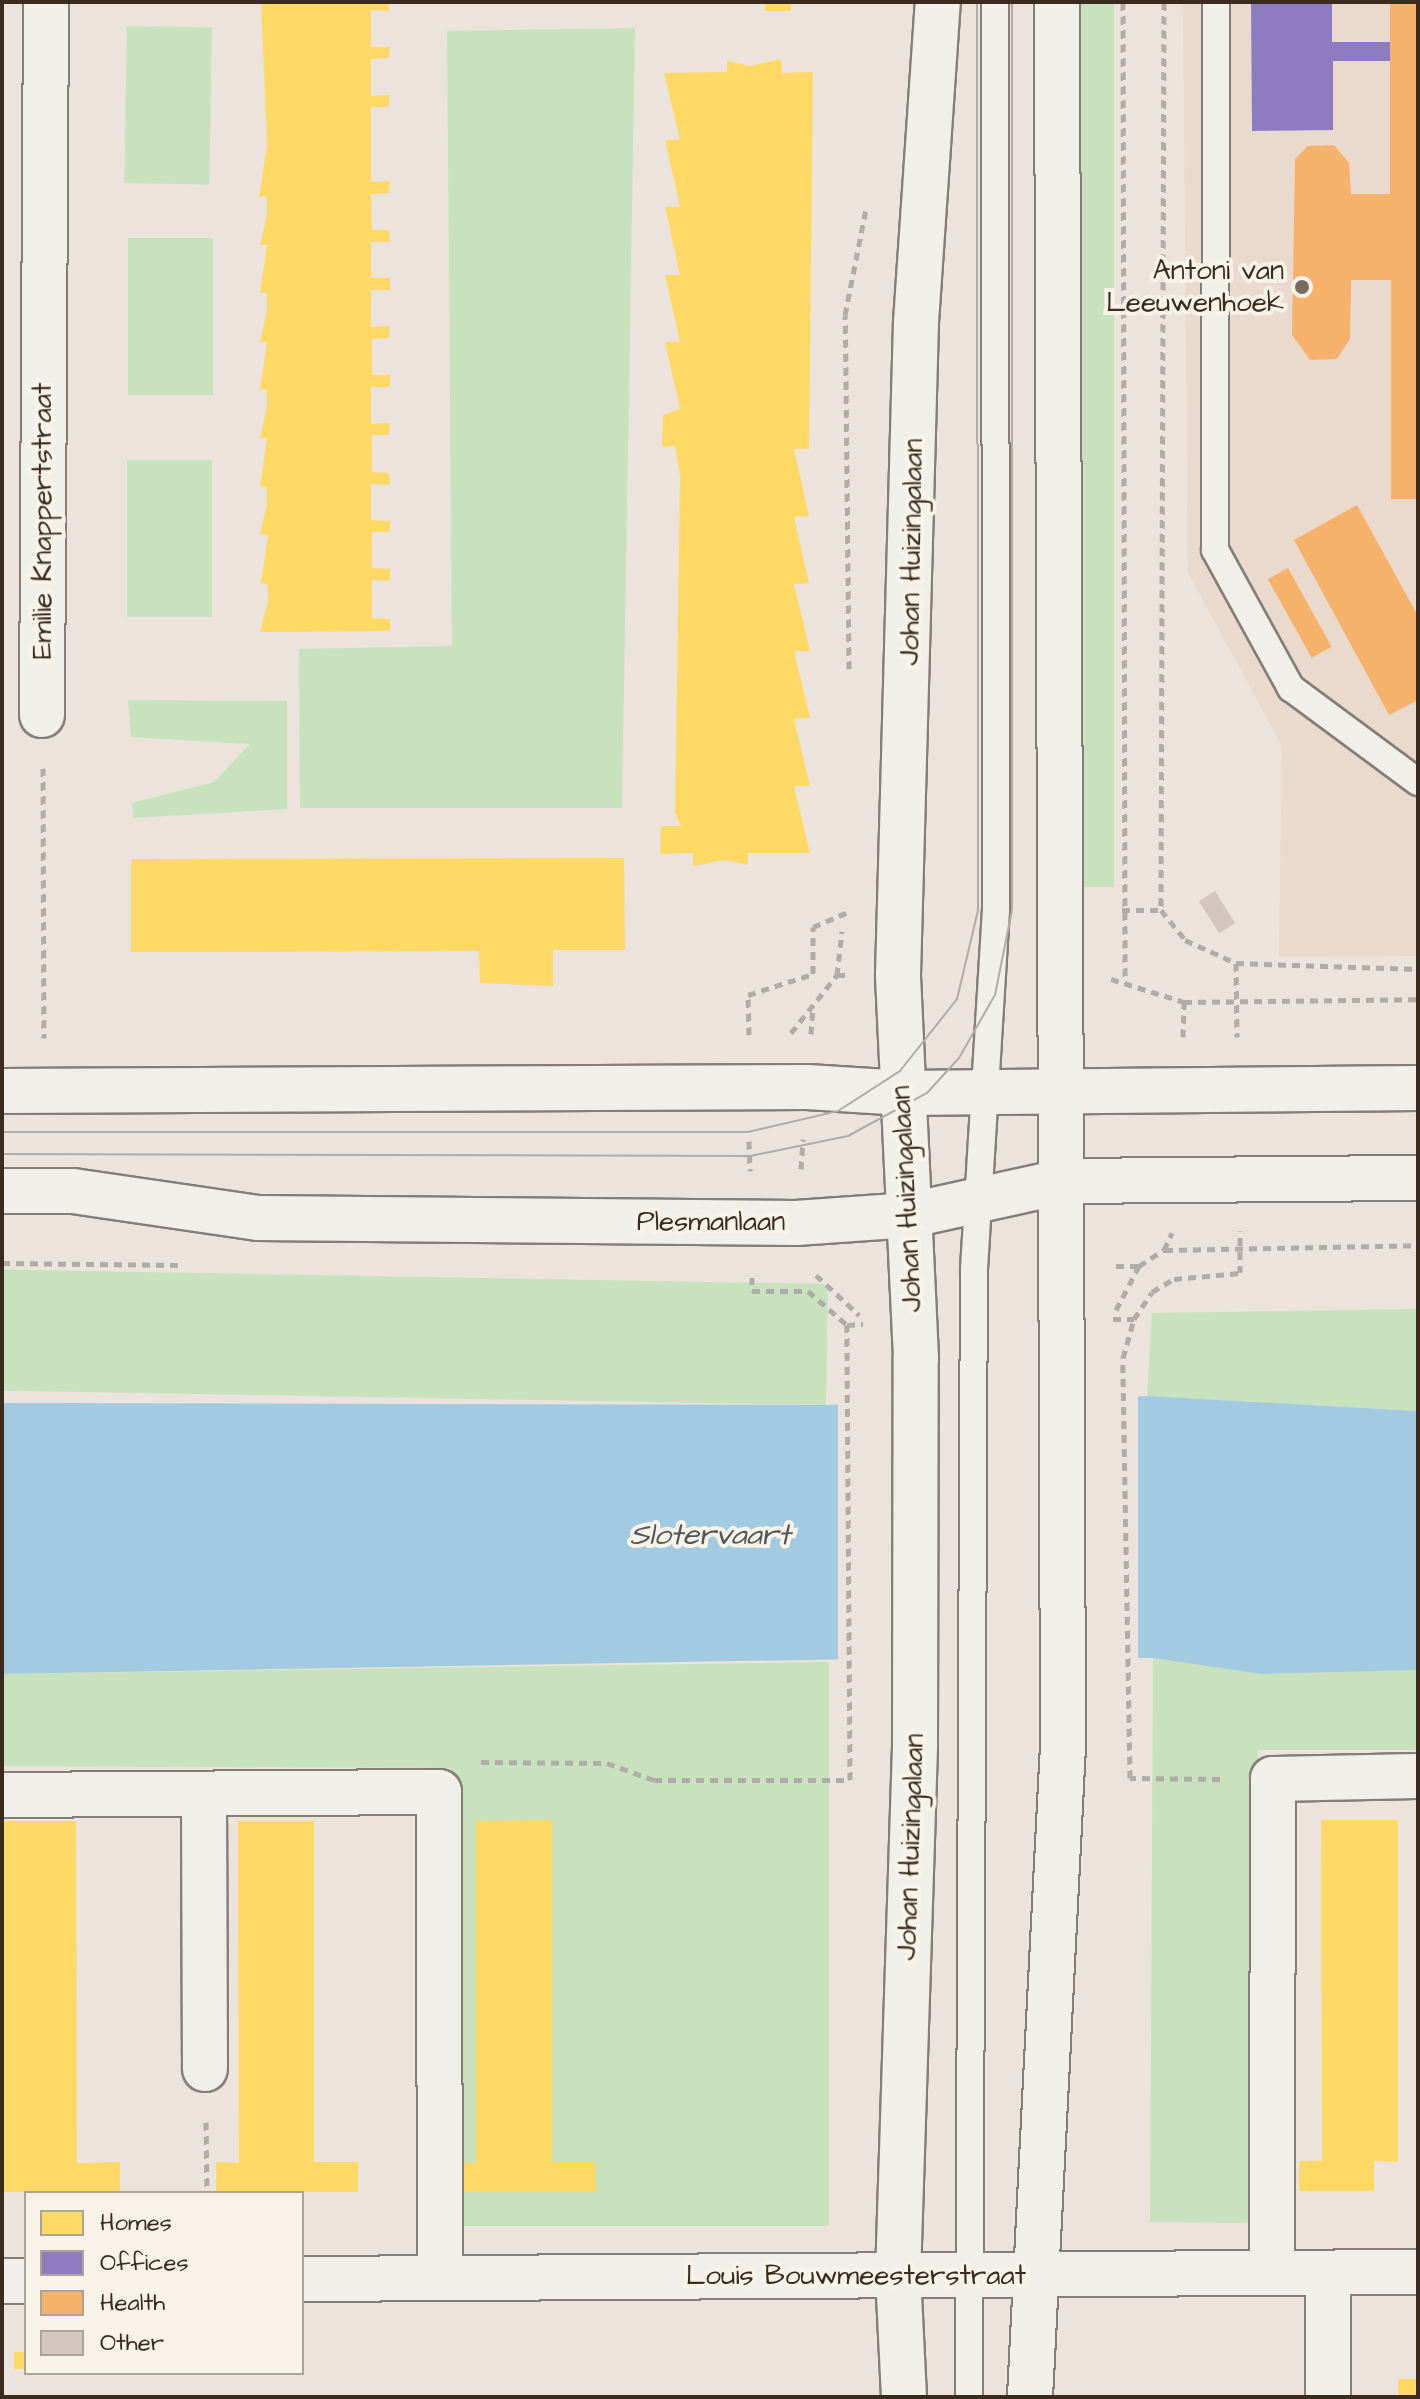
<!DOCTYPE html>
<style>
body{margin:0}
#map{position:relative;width:1420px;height:2399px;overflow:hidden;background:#ebe3dc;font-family:"Architects Daughter",sans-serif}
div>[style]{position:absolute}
.built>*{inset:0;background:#ead9cd}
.green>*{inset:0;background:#c8e2be;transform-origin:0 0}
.water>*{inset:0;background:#a2cbe1}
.pier>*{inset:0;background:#ebe3dc;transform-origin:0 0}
.homes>*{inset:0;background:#ffd966;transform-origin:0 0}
.offices>*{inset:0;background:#8e7cc3}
.health>*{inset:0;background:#f6b26b;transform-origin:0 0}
.building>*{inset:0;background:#d4c6bf;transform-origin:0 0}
.path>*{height:5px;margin-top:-2.5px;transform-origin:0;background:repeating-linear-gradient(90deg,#b0aca7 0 8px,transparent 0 14px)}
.roads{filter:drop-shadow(2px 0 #857e78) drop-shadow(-2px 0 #857e78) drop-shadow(0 2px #857e78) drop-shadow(0 -2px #857e78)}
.service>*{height:26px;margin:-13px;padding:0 13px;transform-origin:13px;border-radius:13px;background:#f1efea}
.minor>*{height:44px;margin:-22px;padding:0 22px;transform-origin:22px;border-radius:22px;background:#f1efea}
.tertiary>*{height:44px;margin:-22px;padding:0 22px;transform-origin:22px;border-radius:22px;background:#f1efea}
.secondary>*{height:44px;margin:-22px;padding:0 22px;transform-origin:22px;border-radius:22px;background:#f1efea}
.tram>*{height:2px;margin:-1px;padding:0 1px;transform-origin:1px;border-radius:1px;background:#b0aca7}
.dots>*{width:22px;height:22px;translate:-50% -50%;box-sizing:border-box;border:4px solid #f7f3e8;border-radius:50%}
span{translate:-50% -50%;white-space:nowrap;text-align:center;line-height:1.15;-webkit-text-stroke:8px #f7f3e8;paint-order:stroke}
.poi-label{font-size:28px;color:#3b2a1e}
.right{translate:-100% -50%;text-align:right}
.street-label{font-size:28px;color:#3b2a1e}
.water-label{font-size:30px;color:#515759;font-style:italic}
.frame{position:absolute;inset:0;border:4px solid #3b2a1e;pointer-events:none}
.legend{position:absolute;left:24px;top:2191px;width:280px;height:184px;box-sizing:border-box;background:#f7f3e8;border:2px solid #aca397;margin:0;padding:10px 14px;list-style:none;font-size:24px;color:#3b2a1e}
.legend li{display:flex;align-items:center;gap:16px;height:40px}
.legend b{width:40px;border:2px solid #aca397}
</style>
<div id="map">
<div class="built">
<div style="clip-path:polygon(1183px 2px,1418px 2px,1418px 956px,1279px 957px,1282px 746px,1188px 573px)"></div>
</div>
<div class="green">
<div style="left:1072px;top:2px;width:42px;height:885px"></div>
<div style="left:127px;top:26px;width:85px;height:157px;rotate:1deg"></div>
<div style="clip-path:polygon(635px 28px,622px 808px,300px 808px,299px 649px,452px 646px,447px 31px)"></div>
<div style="left:128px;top:238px;width:85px;height:157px"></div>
<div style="left:127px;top:460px;width:85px;height:157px"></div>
<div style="clip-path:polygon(128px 700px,287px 701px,287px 809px,133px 818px,132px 803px,214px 782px,250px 744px,131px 737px)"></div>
<div style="left:828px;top:1284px;width:121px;height:826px;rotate:91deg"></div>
<div style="clip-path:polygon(1418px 1309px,1418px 1411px,1147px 1396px,1152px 1313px)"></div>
<div style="clip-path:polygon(1153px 1658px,1261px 1674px,1418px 1670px,1418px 1750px,1258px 1750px,1257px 2223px,1150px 2222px)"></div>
<div style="clip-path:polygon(829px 1662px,829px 2226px,448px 2226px,451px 1768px,2px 1766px,2px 1674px)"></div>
</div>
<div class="water">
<div style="clip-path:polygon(1147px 1396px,1418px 1411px,1418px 1670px,1261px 1674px,1153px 1658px,1027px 1656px,2px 1674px,2px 1403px,825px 1405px)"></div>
</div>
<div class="pier">
<div style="left:1138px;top:1392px;width:270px;height:300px;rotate:90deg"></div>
</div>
<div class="homes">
<div style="clip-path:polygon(261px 2px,389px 2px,389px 11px,371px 10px,371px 47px,390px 47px,389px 58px,371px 59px,371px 96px,389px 95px,389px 107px,371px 107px,371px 182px,390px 181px,389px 193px,371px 194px,372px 230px,389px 230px,390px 242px,371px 242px,371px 278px,390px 278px,390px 290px,371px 290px,371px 327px,390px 326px,389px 338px,372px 339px,372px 375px,390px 375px,390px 387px,371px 387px,371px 424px,390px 423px,389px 435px,372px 435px,372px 472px,389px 473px,390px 485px,371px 484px,371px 520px,390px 521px,390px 532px,372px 532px,372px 568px,390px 569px,390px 581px,372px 580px,372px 618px,390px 619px,390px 631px,260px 632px,268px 601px,267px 584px,261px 583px,268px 534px,260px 535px,267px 503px,267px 487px,260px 487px,267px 438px,260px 438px,267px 406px,267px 390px,260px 390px,267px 342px,260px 342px,267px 310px,267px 293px,260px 293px,267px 245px,260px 245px,267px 214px,267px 196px,259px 197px,267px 145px)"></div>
<div style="left:765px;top:2px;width:26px;height:9px"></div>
<div style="clip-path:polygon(781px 59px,782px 73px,813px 72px,809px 449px,794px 449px,809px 516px,794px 517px,809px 583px,794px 584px,810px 651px,794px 651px,810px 718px,794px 719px,810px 786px,794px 786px,810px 853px,748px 853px,748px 865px,724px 860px,693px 866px,693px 853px,660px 854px,661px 826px,681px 826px,675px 813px,680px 476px,675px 446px,662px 447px,663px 415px,680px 409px,665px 342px,680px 342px,665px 275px,680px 275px,665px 207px,680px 207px,665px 140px,680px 140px,664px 73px,727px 72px,727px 61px,751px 66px)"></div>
<div style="clip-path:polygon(624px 858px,625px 950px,553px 950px,553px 986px,480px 983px,479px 951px,131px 952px,131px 859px)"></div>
<div style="clip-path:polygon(552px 1820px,552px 2162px,595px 2162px,596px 2192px,453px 2192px,454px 2162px,476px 2163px,476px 1821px)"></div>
<div style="clip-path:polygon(1321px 1820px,1398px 1820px,1398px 2162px,1374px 2161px,1374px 2191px,1299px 2191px,1299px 2161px,1322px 2161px)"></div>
<div style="clip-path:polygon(2px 1821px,76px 1821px,77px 2163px,120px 2162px,120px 2192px,2px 2192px)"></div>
<div style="clip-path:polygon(238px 1821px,314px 1821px,314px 2162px,358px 2162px,358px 2192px,216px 2192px,216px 2162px,239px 2163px)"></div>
<div style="left:14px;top:2352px;width:12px;height:17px"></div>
<div style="left:1398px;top:2379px;width:20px;height:18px"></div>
</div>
<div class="offices">
<div style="clip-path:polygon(1251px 2px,1332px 2px,1332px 42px,1391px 42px,1390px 61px,1333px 61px,1333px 130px,1252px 131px)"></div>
</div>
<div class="health">
<div style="clip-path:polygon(1390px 2px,1418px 2px,1418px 499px,1391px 499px,1391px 280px,1351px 280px,1350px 339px,1337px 359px,1310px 360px,1292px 335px,1295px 159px,1308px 146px,1334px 145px,1349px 163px,1351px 194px,1390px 194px)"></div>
<div style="clip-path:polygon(1357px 505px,1418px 616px,1418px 700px,1389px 715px,1294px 540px)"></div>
<div style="left:1288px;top:568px;width:90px;height:23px;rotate:61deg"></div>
</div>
<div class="building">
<div style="left:1215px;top:891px;width:38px;height:19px;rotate:58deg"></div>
</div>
<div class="path">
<div style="left:1123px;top:2px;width:977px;rotate:89.88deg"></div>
<div style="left:1164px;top:2px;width:908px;rotate:90.19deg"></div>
<div style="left:1161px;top:910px;width:38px;rotate:51deg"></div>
<div style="left:1185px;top:940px;width:56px;rotate:24.3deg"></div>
<div style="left:1236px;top:963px;width:182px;rotate:1.9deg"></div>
<div style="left:849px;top:669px;width:354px;rotate:-90.6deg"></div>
<div style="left:845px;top:315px;width:108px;rotate:-78.8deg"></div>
<div style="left:43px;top:768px;width:270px;rotate:89.8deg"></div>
<div style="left:1122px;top:910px;width:39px"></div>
<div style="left:1236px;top:963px;width:74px;rotate:89.2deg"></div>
<div style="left:837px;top:975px;width:44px;rotate:-83.5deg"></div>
<div style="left:1111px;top:979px;width:77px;rotate:17.5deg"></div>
<div style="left:1184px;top:1002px;width:234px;rotate:-0.7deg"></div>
<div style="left:791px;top:1033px;width:74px;rotate:-51.6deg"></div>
<div style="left:837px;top:975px;width:9px"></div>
<div style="left:811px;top:1034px;width:26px;rotate:-86deg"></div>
<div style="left:749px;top:1035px;width:40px;rotate:-91.4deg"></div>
<div style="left:748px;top:995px;width:68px;rotate:-17.9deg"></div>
<div style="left:813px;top:974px;width:47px;rotate:-90deg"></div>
<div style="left:813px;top:927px;width:38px;rotate:-23deg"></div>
<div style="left:1183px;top:1037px;width:35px;rotate:-88deg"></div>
<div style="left:749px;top:1141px;width:30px;rotate:88deg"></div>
<div style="left:801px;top:1169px;width:30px;rotate:-86deg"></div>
<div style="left:1165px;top:1250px;width:253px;rotate:-1.1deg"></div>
<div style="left:2px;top:1263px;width:180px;rotate:0.6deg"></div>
<div style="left:1116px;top:1266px;width:23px"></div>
<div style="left:816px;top:1275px;width:59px;rotate:42.9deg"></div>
<div style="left:752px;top:1277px;width:14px;rotate:90deg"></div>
<div style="left:752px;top:1291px;width:56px"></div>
<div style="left:808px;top:1291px;width:52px;rotate:41.1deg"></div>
<div style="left:1116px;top:1310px;width:50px;rotate:-62.4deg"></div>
<div style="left:1139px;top:1266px;width:30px;rotate:-33deg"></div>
<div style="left:1164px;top:1250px;width:19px;rotate:-65deg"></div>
<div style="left:1113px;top:1319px;width:21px"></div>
<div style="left:481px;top:1762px;width:126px;rotate:0.5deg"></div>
<div style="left:607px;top:1763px;width:50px;rotate:19.9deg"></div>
<div style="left:654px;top:1780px;width:196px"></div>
<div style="left:850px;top:1780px;width:455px;rotate:-90.4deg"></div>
<div style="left:847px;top:1325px;width:16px;rotate:-4deg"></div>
<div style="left:1220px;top:1779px;width:90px;rotate:-179.4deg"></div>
<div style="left:1130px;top:1778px;width:420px;rotate:-91deg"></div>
<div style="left:1123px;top:1358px;width:41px;rotate:-74.2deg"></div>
<div style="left:1134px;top:1319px;width:32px;rotate:-56deg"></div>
<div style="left:1152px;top:1292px;width:26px;rotate:-31deg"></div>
<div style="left:1174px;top:1279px;width:66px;rotate:-5.2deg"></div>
<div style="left:1240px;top:1273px;width:42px;rotate:-90deg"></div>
<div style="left:206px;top:2122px;width:71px;rotate:89.2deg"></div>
</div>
<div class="roads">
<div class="service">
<div style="left:1216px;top:2px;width:548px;rotate:90.1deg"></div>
<div style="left:1215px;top:550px;width:158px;rotate:61.2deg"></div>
<div style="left:1291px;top:688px;width:158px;rotate:36.5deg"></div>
<div style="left:969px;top:2397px;width:1128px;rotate:-89.75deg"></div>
<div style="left:974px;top:1269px;width:359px;rotate:-86.5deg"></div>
<div style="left:996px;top:911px;width:909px;rotate:-90.06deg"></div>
</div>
<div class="minor">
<div style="left:42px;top:715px;width:713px;rotate:-89.68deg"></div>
<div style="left:2px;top:1795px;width:437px;rotate:-0.4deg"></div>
<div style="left:439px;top:1792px;width:485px;rotate:89.9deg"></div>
<div style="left:204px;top:1795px;width:274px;rotate:89.8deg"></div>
<div style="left:1272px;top:2273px;width:494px;rotate:-89.9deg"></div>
<div style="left:1273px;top:1779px;width:145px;rotate:-1.2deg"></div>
<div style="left:1328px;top:2273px;width:124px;rotate:90deg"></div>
<div style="left:302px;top:2279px;width:1116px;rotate:-0.36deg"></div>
<div style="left:2px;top:2281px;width:24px"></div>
</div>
<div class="tertiary">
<div style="left:2px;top:1091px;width:805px;rotate:-0.28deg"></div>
<div style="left:807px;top:1087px;width:97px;rotate:3.5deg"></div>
<div style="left:2px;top:1191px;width:71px"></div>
<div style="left:73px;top:1191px;width:187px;rotate:8.3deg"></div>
<div style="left:258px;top:1218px;width:538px;rotate:0.53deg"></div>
<div style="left:796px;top:1223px;width:115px;rotate:-4deg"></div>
</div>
<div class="secondary">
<div style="left:904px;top:1093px;width:514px;rotate:-0.56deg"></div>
<div style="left:911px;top:1215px;width:158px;rotate:-12.4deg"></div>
<div style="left:1065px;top:1181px;width:353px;rotate:-0.5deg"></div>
<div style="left:904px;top:2397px;width:121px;rotate:-92.8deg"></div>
<div style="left:898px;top:2276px;width:530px;rotate:-88.16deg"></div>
<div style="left:915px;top:1746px;width:388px;rotate:-89.9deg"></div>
<div style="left:916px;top:1358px;width:383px;rotate:-92.7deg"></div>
<div style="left:898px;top:975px;width:653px;rotate:-88.42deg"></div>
<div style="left:916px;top:322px;width:321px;rotate:-86.1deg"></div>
<div style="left:1030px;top:2397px;width:652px;rotate:-87.1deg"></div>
<div style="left:1063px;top:1746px;width:1744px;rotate:-90.2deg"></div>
</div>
</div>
<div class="tram">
<div style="left:2px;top:1132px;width:746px"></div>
<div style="left:748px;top:1132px;width:92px;rotate:-13.1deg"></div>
<div style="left:838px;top:1111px;width:74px;rotate:-32.8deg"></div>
<div style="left:900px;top:1071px;width:92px;rotate:-51.6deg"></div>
<div style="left:957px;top:999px;width:91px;rotate:-76.7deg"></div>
<div style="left:978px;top:910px;width:908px;rotate:-90.06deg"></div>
<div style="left:2px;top:1154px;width:748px;rotate:0.15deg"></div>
<div style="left:750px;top:1156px;width:100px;rotate:-11.5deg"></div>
<div style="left:848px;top:1136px;width:90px;rotate:-28.6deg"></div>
<div style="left:927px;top:1093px;width:47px;rotate:-47.6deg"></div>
<div style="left:959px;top:1058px;width:73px;rotate:-60.3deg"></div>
<div style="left:995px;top:995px;width:87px;rotate:-78.7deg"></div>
<div style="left:1012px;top:910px;width:908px;rotate:-90deg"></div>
</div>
<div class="dots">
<div style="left:1302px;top:287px;background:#796b60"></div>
</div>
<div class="poi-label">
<span class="right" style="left:1284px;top:287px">Antoni van<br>Leeuwenhoek</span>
</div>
<div class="street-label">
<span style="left:43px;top:521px;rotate:-90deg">Emilie Knappertstraat</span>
<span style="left:912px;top:552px;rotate:-89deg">Johan Huizingalaan</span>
<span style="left:907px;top:1199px;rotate:-93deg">Johan Huizingalaan</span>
<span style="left:711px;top:1222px">Plesmanlaan</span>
<span style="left:911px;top:1847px;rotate:-88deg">Johan Huizingalaan</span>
<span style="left:856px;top:2276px">Louis Bouwmeesterstraat</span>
</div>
<div class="water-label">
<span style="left:710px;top:1535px">Slotervaart</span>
</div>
<div class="frame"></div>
<ul class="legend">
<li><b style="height:22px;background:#ffd966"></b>Homes</li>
<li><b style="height:22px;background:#8e7cc3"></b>Offices</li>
<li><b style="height:22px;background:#f6b26b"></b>Health</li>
<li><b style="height:22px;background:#d4c6bf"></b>Other</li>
</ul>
</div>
